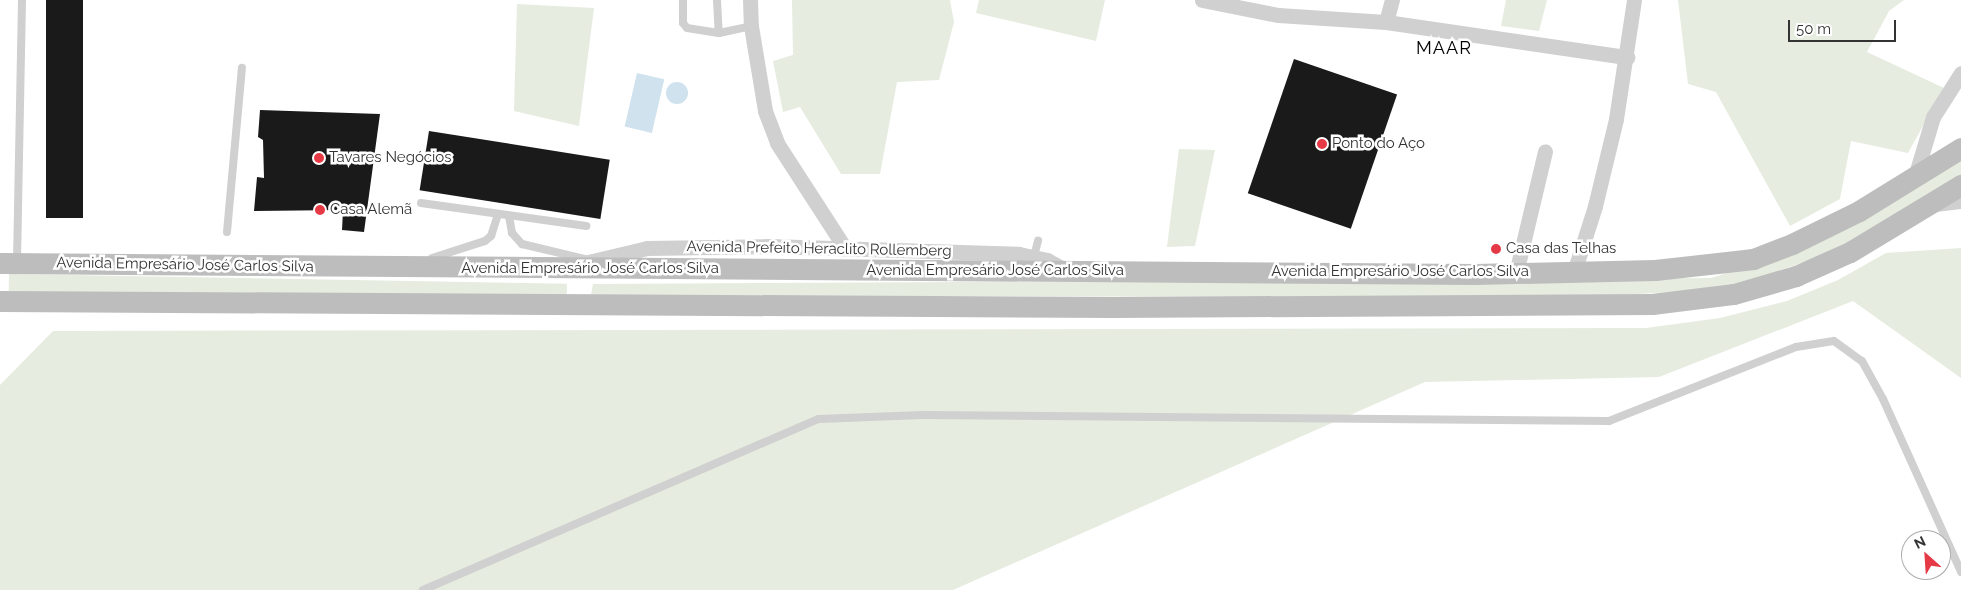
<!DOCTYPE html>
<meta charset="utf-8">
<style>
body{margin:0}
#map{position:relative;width:1961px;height:590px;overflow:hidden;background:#fff;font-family:Raleway,sans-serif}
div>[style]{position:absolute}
.green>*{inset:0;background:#e6ecdf;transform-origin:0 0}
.water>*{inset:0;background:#cfe2ee;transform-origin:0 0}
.round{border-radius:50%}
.building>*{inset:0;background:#1a1a1a;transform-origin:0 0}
.lane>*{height:8px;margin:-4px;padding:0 4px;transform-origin:4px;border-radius:4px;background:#d0d0d0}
.street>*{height:15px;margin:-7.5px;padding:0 7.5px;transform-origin:7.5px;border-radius:7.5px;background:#d0d0d0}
.secondary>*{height:21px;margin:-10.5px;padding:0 10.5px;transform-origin:10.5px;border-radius:10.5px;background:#bdbdbd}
.dots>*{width:14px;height:14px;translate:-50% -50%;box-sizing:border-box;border:2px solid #fff;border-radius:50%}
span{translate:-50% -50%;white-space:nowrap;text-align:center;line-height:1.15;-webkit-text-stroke:5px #fff;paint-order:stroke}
.poi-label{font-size:15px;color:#333}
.left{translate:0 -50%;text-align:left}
.street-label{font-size:15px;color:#333}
.quarter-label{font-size:18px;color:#000;letter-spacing:1px}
.north{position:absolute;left:1901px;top:530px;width:50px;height:50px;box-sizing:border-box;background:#fff;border:1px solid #adadad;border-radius:50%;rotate:334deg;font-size:14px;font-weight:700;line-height:20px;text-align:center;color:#333}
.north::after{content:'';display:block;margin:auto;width:18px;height:22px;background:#e63946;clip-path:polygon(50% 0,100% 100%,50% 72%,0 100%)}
.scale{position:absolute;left:1788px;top:20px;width:108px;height:22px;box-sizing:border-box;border:2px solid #333;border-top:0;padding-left:6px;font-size:15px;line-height:18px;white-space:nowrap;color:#333;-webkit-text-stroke:4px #fff;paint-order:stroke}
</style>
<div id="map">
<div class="green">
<div style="clip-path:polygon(792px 0,950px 0,954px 22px,939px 80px,897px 82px,880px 174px,841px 174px,800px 107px,783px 112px,773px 61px,793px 55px)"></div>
<div style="clip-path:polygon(979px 0,1105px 0,1096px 41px,976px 13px)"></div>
<div style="clip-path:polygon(1506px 0,1547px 0,1539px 31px,1501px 26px)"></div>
<div style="clip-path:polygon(1678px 0,1904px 0,1889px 11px,1867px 52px,1944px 88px,1908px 153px,1851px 141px,1840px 199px,1790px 226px,1716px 92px,1688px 84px)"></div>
<div style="clip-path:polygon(517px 4px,594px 8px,579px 126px,514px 111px)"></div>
<div style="clip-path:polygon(1179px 149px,1215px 150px,1195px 246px,1167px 247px)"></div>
<div style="clip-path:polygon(1961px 156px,1961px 176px,1848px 246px,1729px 289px,1563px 298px,591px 295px,593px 284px,1711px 278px,1813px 246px)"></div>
<div style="clip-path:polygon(1961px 248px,1961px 378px,1853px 301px,1659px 377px,1425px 382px,953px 590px,0 590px,0 385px,53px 331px,1646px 328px,1720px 318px,1787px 301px,1838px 280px,1886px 253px)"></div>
<div style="left:9px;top:274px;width:558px;height:18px;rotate:1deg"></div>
</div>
<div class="water">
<div style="left:637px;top:73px;width:28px;height:55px;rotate:13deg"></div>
<div class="round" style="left:666px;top:82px;width:22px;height:22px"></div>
</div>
<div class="building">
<div style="left:46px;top:0;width:37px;height:218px"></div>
<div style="left:1294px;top:59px;width:109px;height:142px;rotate:19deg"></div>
<div style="clip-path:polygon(260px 110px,380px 114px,364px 232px,342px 230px,343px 210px,254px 211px,257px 177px,264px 178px,263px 140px,258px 137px)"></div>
<div style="left:429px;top:131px;width:183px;height:60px;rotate:9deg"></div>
</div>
<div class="lane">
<div style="left:683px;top:0;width:23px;rotate:90deg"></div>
<div style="left:683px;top:23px;width:6px;rotate:51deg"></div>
<div style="left:687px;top:28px;width:32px;rotate:9deg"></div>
<div style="left:719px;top:33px;width:33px;rotate:-12deg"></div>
<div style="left:717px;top:0;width:33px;rotate:87deg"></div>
<div style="left:421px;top:203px;width:167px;rotate:7.9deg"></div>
<div style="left:509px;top:216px;width:17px;rotate:80deg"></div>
<div style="left:512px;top:233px;width:15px;rotate:48deg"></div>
<div style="left:522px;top:244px;width:65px;rotate:13.4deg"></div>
<div style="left:227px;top:232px;width:165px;rotate:-84.8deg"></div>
<div style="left:1034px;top:256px;width:16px;rotate:-75deg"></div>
<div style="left:432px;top:258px;width:56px;rotate:-17.8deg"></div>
<div style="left:485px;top:241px;width:8px;rotate:-40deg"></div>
<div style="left:491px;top:236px;width:23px;rotate:-72deg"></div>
<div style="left:17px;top:261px;width:261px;rotate:-88.9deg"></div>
<div style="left:423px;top:590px;width:431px;rotate:-23.4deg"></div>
<div style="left:819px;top:419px;width:104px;rotate:-2.2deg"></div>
<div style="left:923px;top:415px;width:686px;rotate:0.5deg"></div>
<div style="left:1609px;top:421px;width:201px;rotate:-21.6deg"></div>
<div style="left:1796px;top:347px;width:38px;rotate:-9deg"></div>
<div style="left:1834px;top:341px;width:34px;rotate:36deg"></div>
<div style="left:1862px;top:361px;width:43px;rotate:61.1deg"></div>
<div style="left:1883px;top:399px;width:190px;rotate:65.7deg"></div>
</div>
<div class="street">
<div style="left:750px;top:0;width:26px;rotate:88deg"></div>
<div style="left:751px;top:26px;width:86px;rotate:80.6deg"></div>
<div style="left:765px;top:111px;width:34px;rotate:69deg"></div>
<div style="left:777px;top:143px;width:125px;rotate:57.1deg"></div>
<div style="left:1202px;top:0;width:77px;rotate:11.2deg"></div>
<div style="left:1278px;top:15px;width:108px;rotate:3.7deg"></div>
<div style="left:1386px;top:22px;width:244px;rotate:8.3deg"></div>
<div style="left:1386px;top:22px;width:23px;rotate:-75deg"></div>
<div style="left:1915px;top:177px;width:63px;rotate:-73.3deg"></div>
<div style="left:1933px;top:117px;width:52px;rotate:-57.5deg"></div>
<div style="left:1935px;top:204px;width:26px;rotate:-7deg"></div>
<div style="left:584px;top:263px;width:65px;rotate:-13.4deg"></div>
<div style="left:647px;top:248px;width:122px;rotate:-0.9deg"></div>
<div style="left:769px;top:246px;width:250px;rotate:1.8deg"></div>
<div style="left:1019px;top:254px;width:29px;rotate:12deg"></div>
<div style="left:1047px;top:260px;width:21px;rotate:29deg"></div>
<div style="left:1574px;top:272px;width:69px;rotate:-72.3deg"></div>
<div style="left:1595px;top:206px;width:89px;rotate:-76.4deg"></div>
<div style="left:1616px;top:119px;width:120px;rotate:-81.4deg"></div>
<div style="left:1516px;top:273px;width:125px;rotate:-76.6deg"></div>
</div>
<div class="secondary">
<div style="left:0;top:263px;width:1475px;rotate:0.43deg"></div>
<div style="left:1475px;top:274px;width:180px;rotate:-1.3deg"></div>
<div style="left:1655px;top:270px;width:99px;rotate:-6.4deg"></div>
<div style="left:1753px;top:259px;width:42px;rotate:-21deg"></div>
<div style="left:1792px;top:244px;width:75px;rotate:-26.2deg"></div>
<div style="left:1859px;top:211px;width:120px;rotate:-31.7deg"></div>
<div style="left:0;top:301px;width:1114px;rotate:0.31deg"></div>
<div style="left:1114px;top:307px;width:538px;rotate:-0.32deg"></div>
<div style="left:1652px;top:304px;width:83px;rotate:-7deg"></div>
<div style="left:1734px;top:294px;width:65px;rotate:-16.2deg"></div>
<div style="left:1796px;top:276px;width:59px;rotate:-24deg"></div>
<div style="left:1850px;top:252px;width:130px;rotate:-31.1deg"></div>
</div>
<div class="dots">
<div style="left:1322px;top:144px;background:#e63946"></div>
<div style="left:319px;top:158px;background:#e63946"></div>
<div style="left:320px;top:210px;background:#e63946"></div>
<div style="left:1496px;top:249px;background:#e63946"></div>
</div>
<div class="poi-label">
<span class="left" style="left:1332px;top:144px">Ponto do Aço</span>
<span class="left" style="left:329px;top:158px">Tavares Negócios</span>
<span class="left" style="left:330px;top:210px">Casa Alemã</span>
<span class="left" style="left:1506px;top:249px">Casa das Telhas</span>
</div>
<div class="street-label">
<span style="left:819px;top:249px;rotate:1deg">Avenida Prefeito Heraclito Rollemberg</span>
<span style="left:185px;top:265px;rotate:1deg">Avenida Empresário José Carlos Silva</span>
<span style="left:590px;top:269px">Avenida Empresário José Carlos Silva</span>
<span style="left:995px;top:271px">Avenida Empresário José Carlos Silva</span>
<span style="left:1400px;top:272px">Avenida Empresário José Carlos Silva</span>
</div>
<div class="quarter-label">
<span style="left:1444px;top:48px">MAAR</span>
</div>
<div class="north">N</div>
<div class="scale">50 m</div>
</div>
